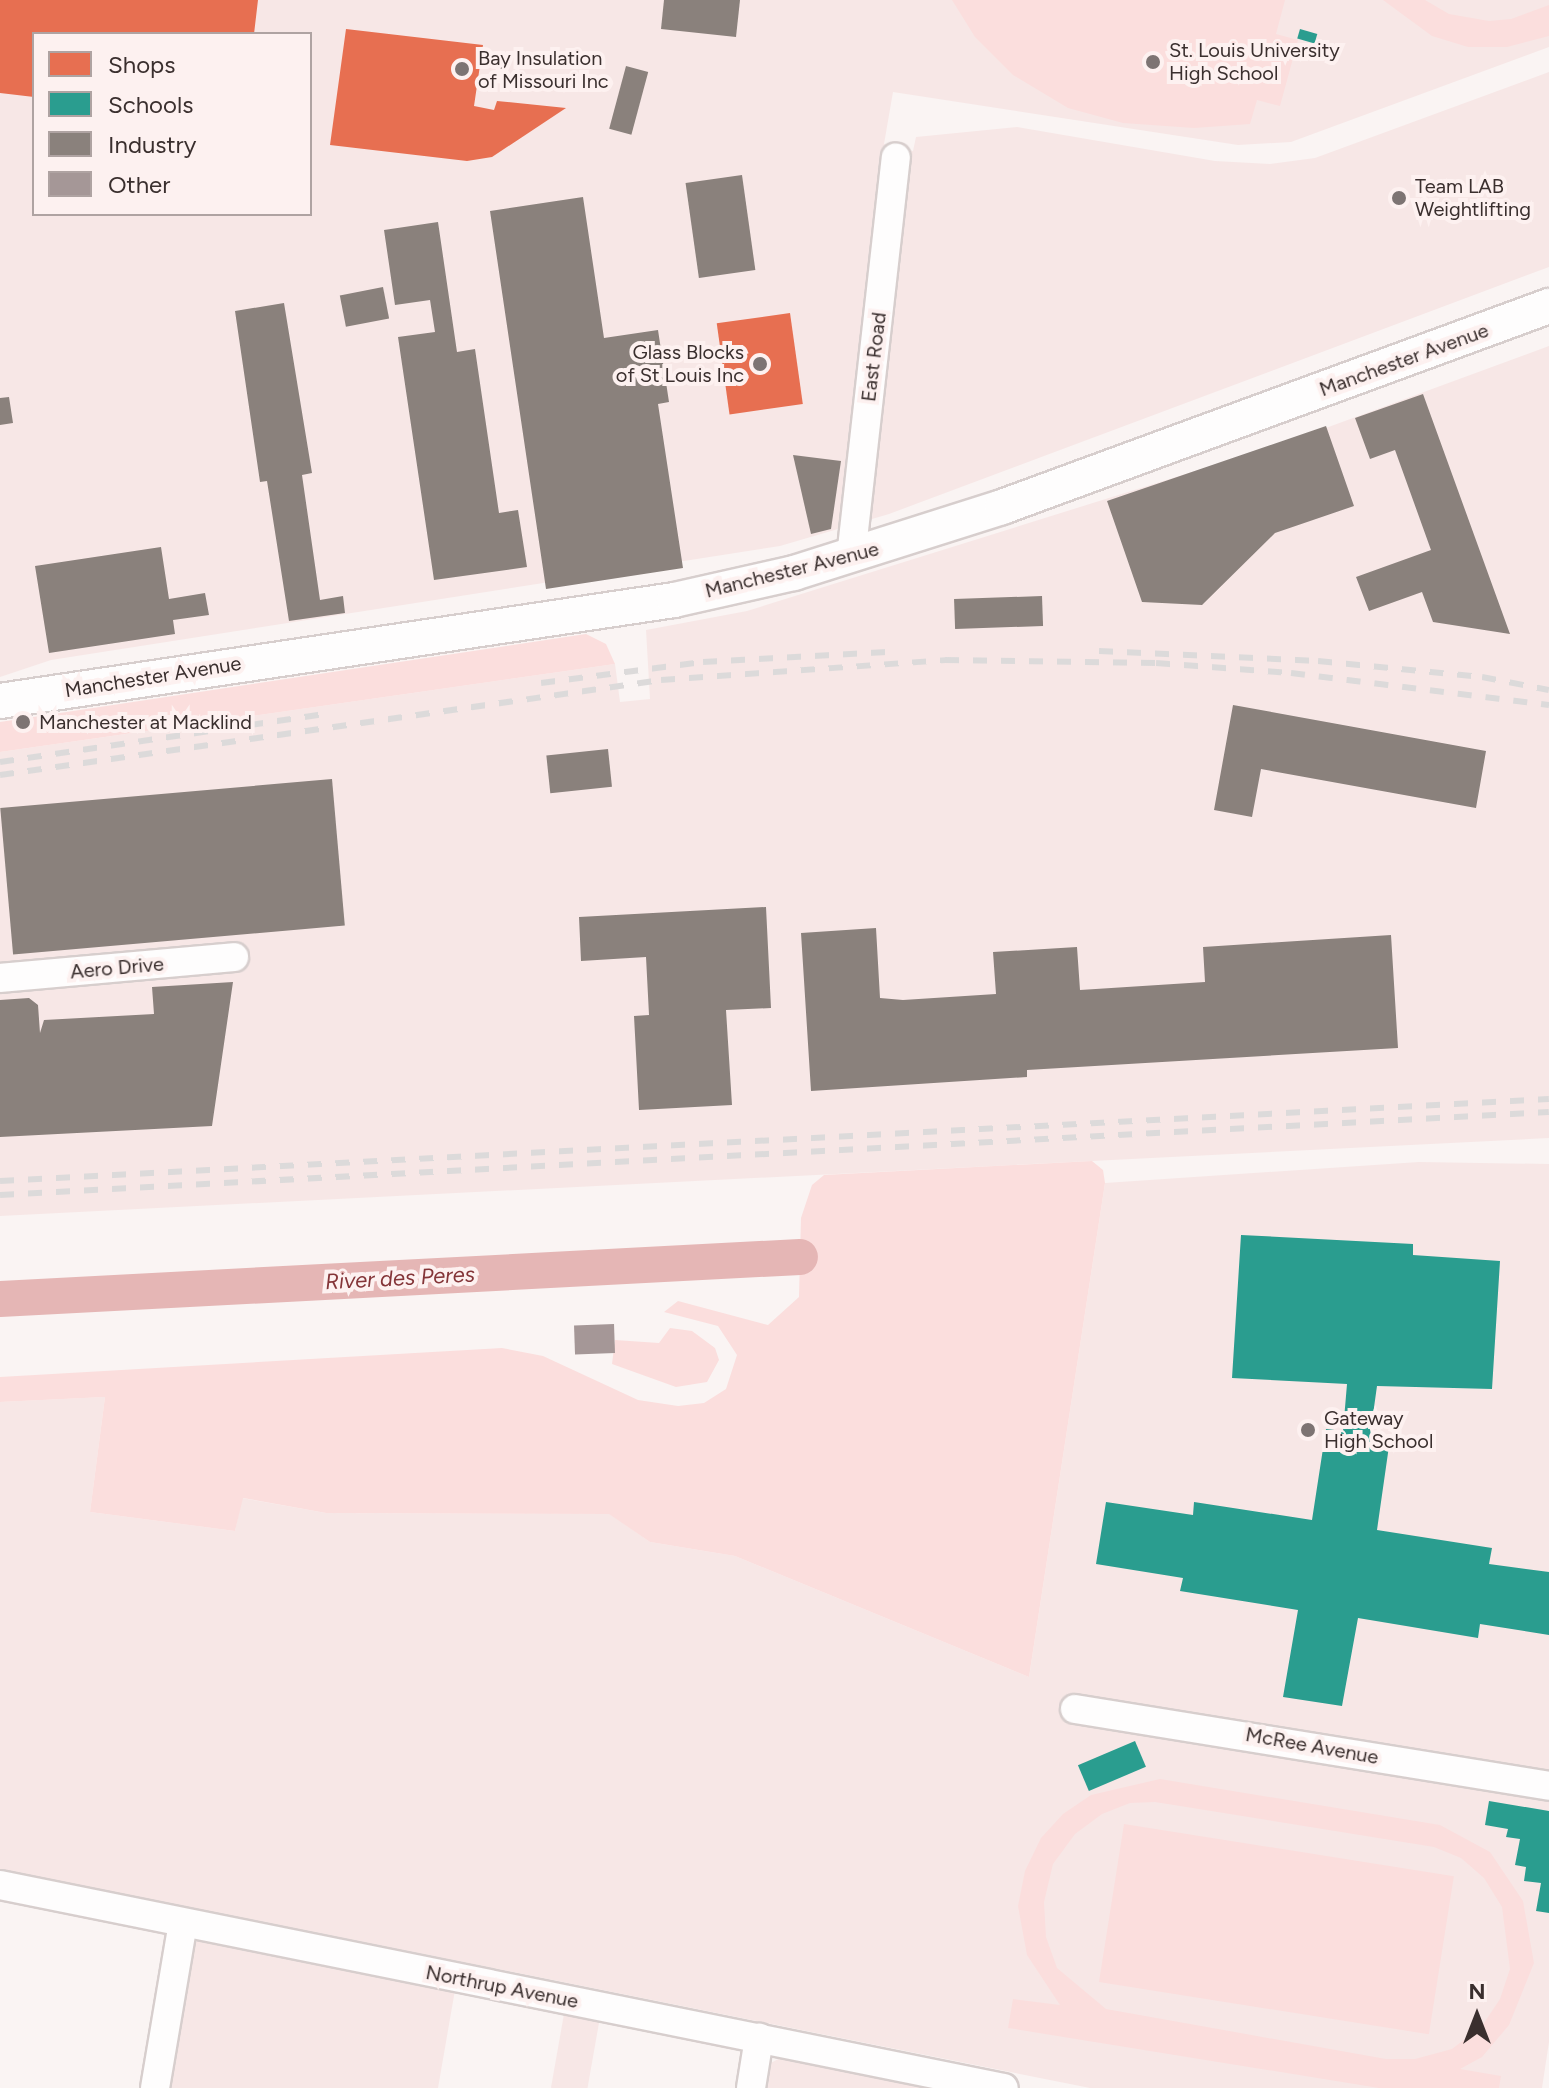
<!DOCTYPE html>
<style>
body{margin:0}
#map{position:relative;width:1549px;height:2088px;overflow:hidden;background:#faf4f3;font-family:Figtree,sans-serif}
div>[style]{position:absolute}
.built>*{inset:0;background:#f7e7e6;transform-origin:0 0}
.green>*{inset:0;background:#fbdedd;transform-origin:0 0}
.shops>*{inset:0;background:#e76f51;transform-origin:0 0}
.schools>*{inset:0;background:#2a9d8f;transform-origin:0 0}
.industry>*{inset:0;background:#8a817c;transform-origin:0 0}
.river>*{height:36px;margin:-18px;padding:0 18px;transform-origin:18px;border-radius:18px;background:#e5b6b5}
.building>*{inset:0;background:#a59797;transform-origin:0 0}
.roads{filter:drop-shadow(2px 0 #d7cecd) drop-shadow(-2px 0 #d7cecd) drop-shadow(0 2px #d7cecd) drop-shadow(0 -2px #d7cecd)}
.minor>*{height:28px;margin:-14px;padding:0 14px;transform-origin:14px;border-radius:14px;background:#fefdfd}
.major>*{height:34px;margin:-17px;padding:0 17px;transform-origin:17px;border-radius:17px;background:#fefdfd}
.rail>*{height:6px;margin-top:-3px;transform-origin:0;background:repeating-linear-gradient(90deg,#dcdada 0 14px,transparent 0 28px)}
.dots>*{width:22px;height:22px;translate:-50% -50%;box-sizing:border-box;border:4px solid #fdf1f0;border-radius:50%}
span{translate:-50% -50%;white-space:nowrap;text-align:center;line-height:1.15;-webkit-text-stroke:8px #fdf1f0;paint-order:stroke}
.poi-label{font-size:20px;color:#3a2f2e}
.left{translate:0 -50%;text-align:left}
.right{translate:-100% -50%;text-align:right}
.street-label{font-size:20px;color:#3a2f2e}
.water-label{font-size:22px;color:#843538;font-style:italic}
.legend{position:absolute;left:32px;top:32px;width:280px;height:184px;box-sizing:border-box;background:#fdf1f0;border:2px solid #afa3a2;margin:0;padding:10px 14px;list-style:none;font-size:24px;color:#3a2f2e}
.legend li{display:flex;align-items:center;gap:16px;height:40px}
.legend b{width:40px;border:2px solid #afa3a2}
.north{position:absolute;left:1437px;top:1976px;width:80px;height:80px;-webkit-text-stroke:6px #fdf1f0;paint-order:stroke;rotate:0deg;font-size:22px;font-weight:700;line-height:32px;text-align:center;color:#3a2f2e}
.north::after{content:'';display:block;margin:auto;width:28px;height:36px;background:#3a2f2e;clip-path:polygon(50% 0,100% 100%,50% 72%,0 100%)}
</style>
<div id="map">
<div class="built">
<div style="clip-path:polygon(evenodd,0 0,1549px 0,1549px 47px,1291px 142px,1238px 145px,893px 92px,884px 144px,913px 151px,916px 137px,1017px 127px,1215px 161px,1270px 164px,1315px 158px,1549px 72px,1549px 267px,889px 514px,780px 546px,51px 660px,0 677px,0 0,34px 34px,310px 34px,310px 214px,34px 214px,34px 34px)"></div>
<div style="clip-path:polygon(1549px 346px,1549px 1138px,0 1216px,0 752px,615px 664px,620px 702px,650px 699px,646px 630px,747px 611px,1285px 443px)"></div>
<div style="clip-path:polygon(1419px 1162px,1549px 1164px,1549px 2042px,1542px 2088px,1090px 2088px,0 1869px,0 1402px,105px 1397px,90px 1512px,235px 1531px,242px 1498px,326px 1513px,610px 1514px,650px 1542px,735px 1556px,1029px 1677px,1105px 1183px)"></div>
<div style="clip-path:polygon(201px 1939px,455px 1990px,438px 2088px,171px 2088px,193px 1944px)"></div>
<div style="left:564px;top:2014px;width:36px;height:75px;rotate:10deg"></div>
<div style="clip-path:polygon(782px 2057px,922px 2088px,763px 2088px,767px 2065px)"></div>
</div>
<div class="green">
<div style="clip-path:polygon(952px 0,1285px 0,1276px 34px,1298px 40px,1280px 106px,1257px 100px,1250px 124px,1194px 128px,1123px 123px,1068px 108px,1013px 75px,975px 37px)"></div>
<div style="clip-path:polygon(1383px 0,1425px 0,1449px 14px,1489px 21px,1511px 19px,1549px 5px,1549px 36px,1507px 47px,1468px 47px,1432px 36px)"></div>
<div style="clip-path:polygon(586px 634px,606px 644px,615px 664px,0 752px,0 722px)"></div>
<div style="clip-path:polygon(1092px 1161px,1103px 1170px,1105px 1183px,1029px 1677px,735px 1556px,650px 1542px,609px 1514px,326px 1513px,243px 1498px,235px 1531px,90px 1512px,105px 1397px,0 1402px,0 1377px,502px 1348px,543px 1356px,638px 1400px,678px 1406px,704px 1403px,726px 1389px,737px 1355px,718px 1326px,664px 1312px,678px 1301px,768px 1325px,799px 1297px,801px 1218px,812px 1185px,824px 1175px)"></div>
<div style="clip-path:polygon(670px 1328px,692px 1331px,715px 1348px,719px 1360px,707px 1382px,676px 1387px,612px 1364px,615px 1340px,659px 1343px)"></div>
<div style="clip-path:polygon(evenodd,1160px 1779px,1440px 1825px,1490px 1852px,1523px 1901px,1534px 1963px,1509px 2025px,1482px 2057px,1460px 2069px,1501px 2076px,1499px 2088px,1379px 2088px,1008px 2028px,1013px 1999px,1060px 2005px,1027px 1955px,1018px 1906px,1025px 1871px,1041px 1838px,1063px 1814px,1091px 1795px,1160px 1779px,1155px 1802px,1434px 1847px,1461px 1858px,1484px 1878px,1502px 1907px,1510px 1969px,1500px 1999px,1482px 2026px,1452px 2049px,1415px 2059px,1386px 2059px,1106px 2009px,1057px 1968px,1046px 1937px,1044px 1902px,1053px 1864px,1075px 1834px,1102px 1814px,1130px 1803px,1155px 1802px)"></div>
<div style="left:1124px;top:1824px;width:334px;height:160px;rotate:9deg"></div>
</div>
<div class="shops">
<div style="clip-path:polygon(0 0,258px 0,254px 34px,34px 34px,34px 97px,0 93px)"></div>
<div style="clip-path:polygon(346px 29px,483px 45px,474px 106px,494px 110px,497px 101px,566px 108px,492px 157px,467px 161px,330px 145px)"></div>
<div style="left:790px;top:313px;width:92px;height:74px;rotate:82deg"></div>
</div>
<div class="schools">
<div style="left:1300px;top:29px;width:18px;height:10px;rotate:16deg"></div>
<div style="clip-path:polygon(1241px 1235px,1413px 1244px,1413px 1255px,1500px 1261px,1492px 1389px,1377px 1386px,1370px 1436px,1390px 1439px,1377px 1530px,1492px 1548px,1489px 1564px,1549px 1572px,1549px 1635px,1480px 1624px,1478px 1638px,1358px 1618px,1342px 1706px,1283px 1697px,1298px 1610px,1180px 1591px,1183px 1578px,1096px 1564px,1106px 1502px,1193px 1515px,1194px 1502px,1312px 1520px,1326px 1429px,1343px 1431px,1347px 1384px,1232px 1378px)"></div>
<div style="left:1135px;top:1741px;width:28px;height:62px;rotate:67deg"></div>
<div style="clip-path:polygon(1489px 1801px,1549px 1811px,1549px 1913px,1536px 1911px,1541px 1883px,1524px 1881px,1526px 1867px,1515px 1865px,1520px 1839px,1506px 1837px,1508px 1829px,1485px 1825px)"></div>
</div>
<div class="industry">
<div style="clip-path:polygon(664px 0,740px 0,736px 37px,661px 29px)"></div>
<div style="left:626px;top:66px;width:23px;height:65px;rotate:15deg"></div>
<div style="left:742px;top:175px;width:96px;height:57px;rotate:82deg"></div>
<div style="clip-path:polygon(583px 197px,604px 338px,658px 330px,669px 402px,658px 404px,683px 568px,546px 589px,490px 211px)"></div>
<div style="clip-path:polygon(438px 222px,457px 352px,475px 349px,499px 513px,518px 510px,527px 567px,434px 580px,398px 337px,435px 332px,430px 300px,395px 305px,384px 230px)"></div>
<div style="left:383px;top:287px;width:32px;height:44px;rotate:79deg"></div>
<div style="clip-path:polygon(284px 303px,312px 473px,302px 475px,320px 600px,343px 596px,345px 613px,289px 621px,267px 481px,260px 482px,235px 311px)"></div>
<div style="clip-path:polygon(1423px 394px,1510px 634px,1433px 622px,1422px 592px,1369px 611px,1356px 577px,1431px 550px,1395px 450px,1370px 459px,1355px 418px)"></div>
<div style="clip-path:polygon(9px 397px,13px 423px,0 425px,0 398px)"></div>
<div style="clip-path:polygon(1326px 426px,1354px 506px,1275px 533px,1202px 605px,1142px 602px,1107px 501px)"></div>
<div style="clip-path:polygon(793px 455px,841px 461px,831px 529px,811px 534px)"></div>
<div style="clip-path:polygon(161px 547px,169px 599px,205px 593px,209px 615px,173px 620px,175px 634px,49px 653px,35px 566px)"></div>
<div style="left:1042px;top:596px;width:30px;height:88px;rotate:88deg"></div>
<div style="clip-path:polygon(1233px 705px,1486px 751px,1476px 808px,1261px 769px,1252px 817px,1214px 810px)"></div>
<div style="left:608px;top:749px;width:38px;height:62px;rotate:84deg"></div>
<div style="left:332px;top:779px;width:147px;height:333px;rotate:85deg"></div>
<div style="clip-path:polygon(766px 907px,771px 1008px,726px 1010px,732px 1105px,639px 1110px,634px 1016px,649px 1015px,646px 957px,581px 961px,579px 917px)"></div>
<div style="clip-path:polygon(876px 928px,880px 998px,903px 1000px,996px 994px,993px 952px,1077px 947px,1080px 990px,1205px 982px,1203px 947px,1391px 935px,1398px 1048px,1027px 1070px,1027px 1077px,811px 1091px,801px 933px)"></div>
<div style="clip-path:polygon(233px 982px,212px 1126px,0 1137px,0 1000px,29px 998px,38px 1005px,40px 1033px,44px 1020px,154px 1014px,152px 987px)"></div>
</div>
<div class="river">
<div style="left:0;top:1299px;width:801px;rotate:-3.01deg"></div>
</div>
<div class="building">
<div style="left:614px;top:1324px;width:29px;height:40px;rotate:88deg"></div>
</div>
<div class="roads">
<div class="minor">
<div style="left:851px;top:557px;width:402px;rotate:-83.6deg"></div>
<div style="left:0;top:978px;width:235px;rotate:-5.1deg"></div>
<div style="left:1075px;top:1709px;width:480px;rotate:9.2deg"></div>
<div style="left:0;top:1885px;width:1024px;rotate:11.43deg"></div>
<div style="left:155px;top:2088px;width:167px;rotate:-80.4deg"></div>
<div style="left:751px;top:2088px;width:51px;rotate:-80.9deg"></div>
</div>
<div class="major">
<div style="left:0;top:701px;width:682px;rotate:-8.52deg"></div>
<div style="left:674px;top:600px;width:123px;rotate:-12.7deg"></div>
<div style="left:794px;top:573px;width:218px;rotate:-17.6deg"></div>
<div style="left:1002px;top:507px;width:583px;rotate:-20.18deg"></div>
</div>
</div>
<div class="rail">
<div style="left:1099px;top:651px;width:219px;rotate:2.6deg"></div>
<div style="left:1318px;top:661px;width:165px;rotate:5.6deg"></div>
<div style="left:1482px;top:677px;width:68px;rotate:11deg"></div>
<div style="left:541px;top:683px;width:163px;rotate:-7.4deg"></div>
<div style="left:703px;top:662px;width:184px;rotate:-3.1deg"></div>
<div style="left:0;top:762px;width:335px;rotate:-8.4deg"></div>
<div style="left:0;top:775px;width:668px;rotate:-8.18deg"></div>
<div style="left:661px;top:680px;width:285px;rotate:-4deg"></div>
<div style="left:945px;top:660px;width:211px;rotate:0.8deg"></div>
<div style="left:1156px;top:663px;width:135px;rotate:4.2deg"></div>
<div style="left:1291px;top:673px;width:260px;rotate:7.1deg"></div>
<div style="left:0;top:1181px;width:1551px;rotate:-3.03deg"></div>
<div style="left:0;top:1195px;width:1551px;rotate:-3.07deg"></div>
</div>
<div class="dots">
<div style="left:1153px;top:62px;background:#7d7473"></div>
<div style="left:462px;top:69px;background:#7d7473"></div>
<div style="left:1399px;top:198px;background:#7d7473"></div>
<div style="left:760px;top:364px;background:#7d7473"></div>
<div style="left:23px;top:722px;background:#7d7473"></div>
<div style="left:1308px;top:1430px;background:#7d7473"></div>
</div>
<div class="poi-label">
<span class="left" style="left:1169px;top:62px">St. Louis University<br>High School</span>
<span class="left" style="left:478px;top:70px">Bay Insulation<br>of Missouri Inc</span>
<span class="left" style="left:1415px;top:198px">Team LAB<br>Weightlifting</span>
<span class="right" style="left:744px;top:364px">Glass Blocks<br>of St Louis Inc</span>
<span class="left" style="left:39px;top:722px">Manchester at Macklind</span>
<span class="left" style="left:1324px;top:1430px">Gateway<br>High School</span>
</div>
<div class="street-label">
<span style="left:874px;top:357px;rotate:-83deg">East Road</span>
<span style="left:1404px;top:360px;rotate:-20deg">Manchester Avenue</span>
<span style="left:792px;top:570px;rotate:-14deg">Manchester Avenue</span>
<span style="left:153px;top:677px;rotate:-9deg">Manchester Avenue</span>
<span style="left:117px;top:968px;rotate:-5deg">Aero Drive</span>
<span style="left:1312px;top:1746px;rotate:10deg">McRee Avenue</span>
<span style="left:502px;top:1987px;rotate:11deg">Northrup Avenue</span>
</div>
<div class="water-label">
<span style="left:400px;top:1278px;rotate:-3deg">River des Peres</span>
</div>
<ul class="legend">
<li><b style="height:22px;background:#e76f51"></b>Shops</li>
<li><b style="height:22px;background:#2a9d8f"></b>Schools</li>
<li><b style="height:22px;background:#8a817c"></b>Industry</li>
<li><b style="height:22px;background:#a59797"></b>Other</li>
</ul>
<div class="north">N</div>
</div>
